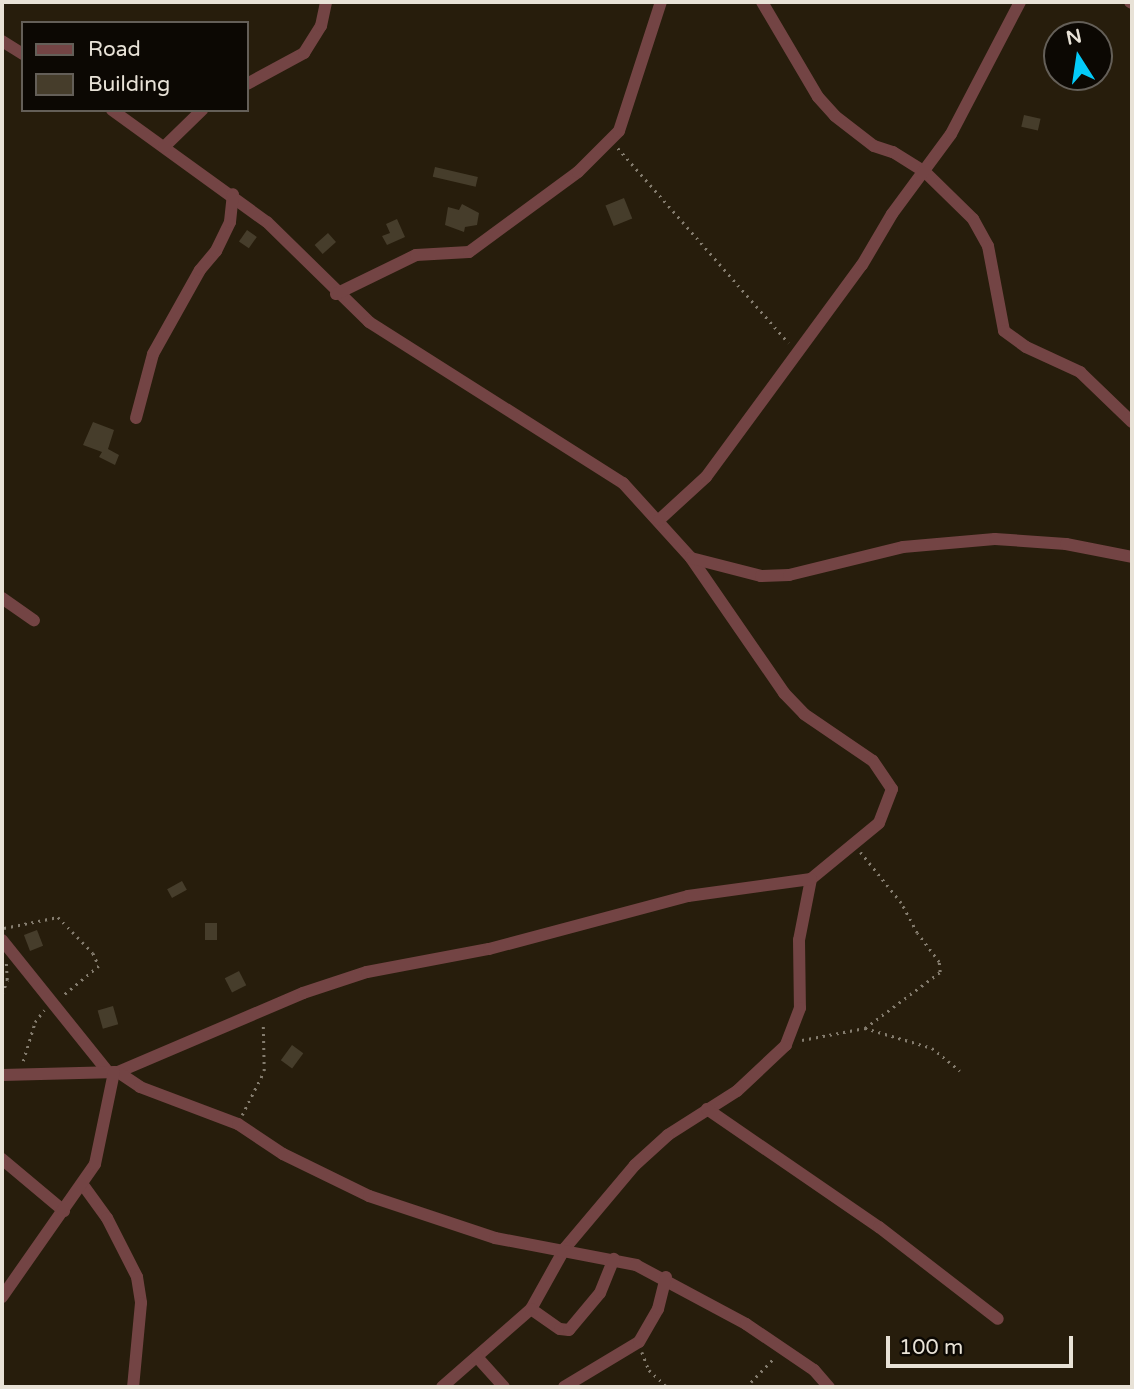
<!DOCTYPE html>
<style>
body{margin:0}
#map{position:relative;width:1134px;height:1389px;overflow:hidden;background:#271d0c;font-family:"Varela Round",sans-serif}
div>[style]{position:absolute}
.building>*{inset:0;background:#463d2b;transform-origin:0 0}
.path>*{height:2.5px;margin-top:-1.25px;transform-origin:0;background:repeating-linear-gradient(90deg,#847c6e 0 2px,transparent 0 7px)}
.minor>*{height:12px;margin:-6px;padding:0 6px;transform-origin:6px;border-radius:6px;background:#734444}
span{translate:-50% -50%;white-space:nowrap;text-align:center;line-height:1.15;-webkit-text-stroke:6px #0c0803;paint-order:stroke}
.frame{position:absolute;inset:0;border:4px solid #e8e2d7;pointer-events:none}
.legend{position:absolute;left:21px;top:21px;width:228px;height:91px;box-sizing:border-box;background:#0c0803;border:2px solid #645f58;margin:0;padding:9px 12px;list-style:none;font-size:21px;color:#e8e2d7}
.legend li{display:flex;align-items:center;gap:14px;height:35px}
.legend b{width:35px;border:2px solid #645f58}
.north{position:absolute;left:1043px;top:21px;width:70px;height:70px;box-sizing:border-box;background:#0c0803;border:2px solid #645f58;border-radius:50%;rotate:348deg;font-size:19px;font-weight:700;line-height:28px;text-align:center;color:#e8e2d7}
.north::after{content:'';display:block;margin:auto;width:24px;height:32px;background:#04cbf9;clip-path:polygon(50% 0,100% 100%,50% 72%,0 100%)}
.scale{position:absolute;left:886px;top:1336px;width:187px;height:32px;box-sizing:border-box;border:4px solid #e8e2d7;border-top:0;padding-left:9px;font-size:21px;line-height:24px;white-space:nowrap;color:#e8e2d7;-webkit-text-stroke:5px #0c0803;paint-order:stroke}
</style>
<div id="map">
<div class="building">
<div style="left:1024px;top:115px;width:17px;height:12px;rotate:13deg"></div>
<div style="left:435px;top:167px;width:44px;height:10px;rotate:13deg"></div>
<div style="left:624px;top:198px;width:22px;height:20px;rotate:68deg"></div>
<div style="clip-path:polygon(462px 204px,479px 213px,477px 225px,465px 227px,464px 232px,445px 225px,448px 207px,459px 210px)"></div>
<div style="clip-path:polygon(397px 219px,405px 237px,387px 245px,382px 236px,390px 233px,386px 224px)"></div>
<div style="left:247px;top:230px;width:12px;height:14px;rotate:35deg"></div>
<div style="left:328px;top:233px;width:12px;height:18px;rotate:48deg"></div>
<div style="clip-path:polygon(93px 422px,114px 430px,108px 449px,119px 455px,115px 465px,99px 457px,102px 452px,83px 445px)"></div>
<div style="left:182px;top:881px;width:10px;height:17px;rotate:61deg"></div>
<div style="left:205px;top:923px;width:12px;height:17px"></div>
<div style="left:37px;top:930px;width:17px;height:14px;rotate:69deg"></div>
<div style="left:239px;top:971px;width:16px;height:16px;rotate:63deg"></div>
<div style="left:113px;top:1006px;width:19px;height:16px;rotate:74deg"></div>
<div style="left:292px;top:1045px;width:14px;height:19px;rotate:36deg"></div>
</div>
<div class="path">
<div style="left:618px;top:148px;width:259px;rotate:48.8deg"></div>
<div style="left:4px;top:928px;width:55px;rotate:-11.5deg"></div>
<div style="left:58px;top:917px;width:50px;rotate:45.8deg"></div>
<div style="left:93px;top:953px;width:14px;rotate:65deg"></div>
<div style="left:99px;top:966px;width:47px;rotate:140.2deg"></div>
<div style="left:2px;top:994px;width:15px;rotate:-70deg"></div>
<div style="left:7px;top:980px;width:17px;rotate:-93deg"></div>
<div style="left:865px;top:1028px;width:70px;rotate:16.6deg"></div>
<div style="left:932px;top:1048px;width:36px;rotate:39deg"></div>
<div style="left:802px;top:1040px;width:64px;rotate:-10.8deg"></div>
<div style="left:865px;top:1028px;width:94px;rotate:-36.7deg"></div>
<div style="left:940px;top:972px;width:10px;rotate:-96deg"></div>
<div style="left:939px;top:962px;width:36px;rotate:-127deg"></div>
<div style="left:917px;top:933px;width:34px;rotate:-118deg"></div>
<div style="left:901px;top:903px;width:65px;rotate:-128.8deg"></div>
<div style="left:23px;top:1061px;width:41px;rotate:-72.9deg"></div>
<div style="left:35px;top:1022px;width:15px;rotate:-53deg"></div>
<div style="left:242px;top:1115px;width:49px;rotate:-63.4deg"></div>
<div style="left:264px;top:1071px;width:49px;rotate:-91.2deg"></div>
<div style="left:642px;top:1352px;width:19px;rotate:69deg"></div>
<div style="left:649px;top:1370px;width:25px;rotate:43deg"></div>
<div style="left:746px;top:1387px;width:42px;rotate:-46deg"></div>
</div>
<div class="minor">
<div style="left:762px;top:2px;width:110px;rotate:59.5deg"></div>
<div style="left:818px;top:97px;width:25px;rotate:48deg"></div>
<div style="left:835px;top:116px;width:49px;rotate:37.6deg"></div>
<div style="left:874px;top:146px;width:20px;rotate:18deg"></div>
<div style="left:893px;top:152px;width:36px;rotate:32deg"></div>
<div style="left:924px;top:171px;width:69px;rotate:44.4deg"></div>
<div style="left:973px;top:219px;width:31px;rotate:61deg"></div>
<div style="left:988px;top:246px;width:86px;rotate:79.3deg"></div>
<div style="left:1004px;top:331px;width:27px;rotate:36deg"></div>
<div style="left:1026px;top:347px;width:60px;rotate:24.8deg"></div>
<div style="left:1080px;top:372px;width:72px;rotate:43.9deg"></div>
<div style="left:1130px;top:2px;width:2px;rotate:27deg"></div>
<div style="left:2px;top:41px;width:25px;rotate:32deg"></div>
<div style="left:247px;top:84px;width:65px;rotate:-28.5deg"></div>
<div style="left:304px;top:53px;width:32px;rotate:-58deg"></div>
<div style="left:321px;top:26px;width:25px;rotate:-78deg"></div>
<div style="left:112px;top:110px;width:191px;rotate:35.9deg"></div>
<div style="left:267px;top:222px;width:143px;rotate:44.4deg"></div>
<div style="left:369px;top:322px;width:301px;rotate:32.4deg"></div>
<div style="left:623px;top:483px;width:101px;rotate:47.8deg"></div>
<div style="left:691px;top:558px;width:164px;rotate:55.4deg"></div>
<div style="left:784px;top:693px;width:29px;rotate:46deg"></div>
<div style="left:804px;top:714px;width:83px;rotate:34.3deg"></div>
<div style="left:873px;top:761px;width:34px;rotate:56deg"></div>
<div style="left:892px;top:789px;width:36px;rotate:111deg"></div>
<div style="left:879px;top:823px;width:88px;rotate:140.5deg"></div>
<div style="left:811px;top:879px;width:62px;rotate:101.1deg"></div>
<div style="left:799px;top:940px;width:68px;rotate:89.2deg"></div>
<div style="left:800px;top:1008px;width:40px;rotate:111deg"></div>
<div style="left:786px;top:1045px;width:67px;rotate:136.8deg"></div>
<div style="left:737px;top:1091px;width:82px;rotate:147.5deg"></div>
<div style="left:668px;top:1135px;width:45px;rotate:137.7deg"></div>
<div style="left:635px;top:1165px;width:109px;rotate:130.1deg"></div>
<div style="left:565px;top:1248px;width:70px;rotate:119.1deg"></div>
<div style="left:531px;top:1309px;width:118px;rotate:138.8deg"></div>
<div style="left:164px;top:147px;width:53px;rotate:-44.2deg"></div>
<div style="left:336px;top:294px;width:89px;rotate:-26deg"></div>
<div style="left:416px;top:255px;width:53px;rotate:-3.2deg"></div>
<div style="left:469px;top:252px;width:135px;rotate:-36.3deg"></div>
<div style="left:578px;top:172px;width:58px;rotate:-45deg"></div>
<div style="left:619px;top:131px;width:136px;rotate:-72deg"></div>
<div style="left:136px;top:418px;width:66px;rotate:-75.1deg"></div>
<div style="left:153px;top:354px;width:96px;rotate:-60.8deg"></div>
<div style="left:200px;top:270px;width:25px;rotate:-50deg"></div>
<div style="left:216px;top:251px;width:32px;rotate:-64deg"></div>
<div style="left:230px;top:222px;width:28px;rotate:-84deg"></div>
<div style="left:659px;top:520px;width:64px;rotate:-42.5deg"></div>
<div style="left:706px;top:477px;width:263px;rotate:-53.7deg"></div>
<div style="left:862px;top:265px;width:59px;rotate:-59.5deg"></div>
<div style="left:892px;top:214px;width:99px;rotate:-53.6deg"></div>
<div style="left:951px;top:134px;width:149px;rotate:-62.4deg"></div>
<div style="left:691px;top:558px;width:72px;rotate:14.4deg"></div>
<div style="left:761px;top:576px;width:28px;rotate:-2deg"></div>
<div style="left:789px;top:575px;width:117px;rotate:-13.8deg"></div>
<div style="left:903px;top:547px;width:92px;rotate:-5deg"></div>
<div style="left:995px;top:539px;width:71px;rotate:4deg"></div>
<div style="left:1066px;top:544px;width:67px;rotate:11.1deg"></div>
<div style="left:2px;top:598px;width:39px;rotate:35deg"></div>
<div style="left:2px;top:940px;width:169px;rotate:51.2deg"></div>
<div style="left:118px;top:1072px;width:201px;rotate:-23.1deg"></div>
<div style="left:303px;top:993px;width:67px;rotate:-18.2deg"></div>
<div style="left:367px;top:972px;width:124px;rotate:-10.7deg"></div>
<div style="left:489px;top:949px;width:206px;rotate:-14.9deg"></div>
<div style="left:688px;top:896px;width:124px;rotate:-7.9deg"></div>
<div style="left:2px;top:1075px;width:116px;rotate:-1.5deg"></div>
<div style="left:118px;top:1072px;width:27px;rotate:34deg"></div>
<div style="left:140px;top:1087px;width:105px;rotate:20.7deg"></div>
<div style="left:238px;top:1124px;width:54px;rotate:33.7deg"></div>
<div style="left:283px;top:1154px;width:96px;rotate:26deg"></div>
<div style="left:369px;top:1196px;width:133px;rotate:18.4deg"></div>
<div style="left:495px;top:1238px;width:144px;rotate:10.8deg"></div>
<div style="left:636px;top:1265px;width:125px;rotate:28.2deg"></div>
<div style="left:746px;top:1324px;width:82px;rotate:34.1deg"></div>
<div style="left:814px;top:1370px;width:23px;rotate:49deg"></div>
<div style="left:707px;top:1109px;width:209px;rotate:34.5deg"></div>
<div style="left:879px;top:1227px;width:150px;rotate:37.7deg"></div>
<div style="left:2px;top:1159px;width:81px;rotate:40deg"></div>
<div style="left:83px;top:1185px;width:41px;rotate:54deg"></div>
<div style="left:107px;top:1218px;width:66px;rotate:63deg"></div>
<div style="left:137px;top:1277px;width:26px;rotate:81deg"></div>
<div style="left:141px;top:1303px;width:84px;rotate:95.4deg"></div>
<div style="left:2px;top:1297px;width:162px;rotate:-55deg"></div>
<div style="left:95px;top:1164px;width:94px;rotate:-78.3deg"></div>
<div style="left:531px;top:1309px;width:35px;rotate:35deg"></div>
<div style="left:560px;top:1329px;width:9px;rotate:6deg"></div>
<div style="left:569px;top:1330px;width:48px;rotate:-50deg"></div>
<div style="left:600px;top:1293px;width:37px;rotate:-68deg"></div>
<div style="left:477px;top:1357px;width:40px;rotate:48deg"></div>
<div style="left:564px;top:1387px;width:87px;rotate:-31deg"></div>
<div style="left:639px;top:1342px;width:38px;rotate:-60deg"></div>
<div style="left:658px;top:1309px;width:33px;rotate:-76deg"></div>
</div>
<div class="frame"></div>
<ul class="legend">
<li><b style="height:9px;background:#734444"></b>Road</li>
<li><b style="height:19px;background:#463d2b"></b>Building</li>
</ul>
<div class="north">N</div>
<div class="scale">100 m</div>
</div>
